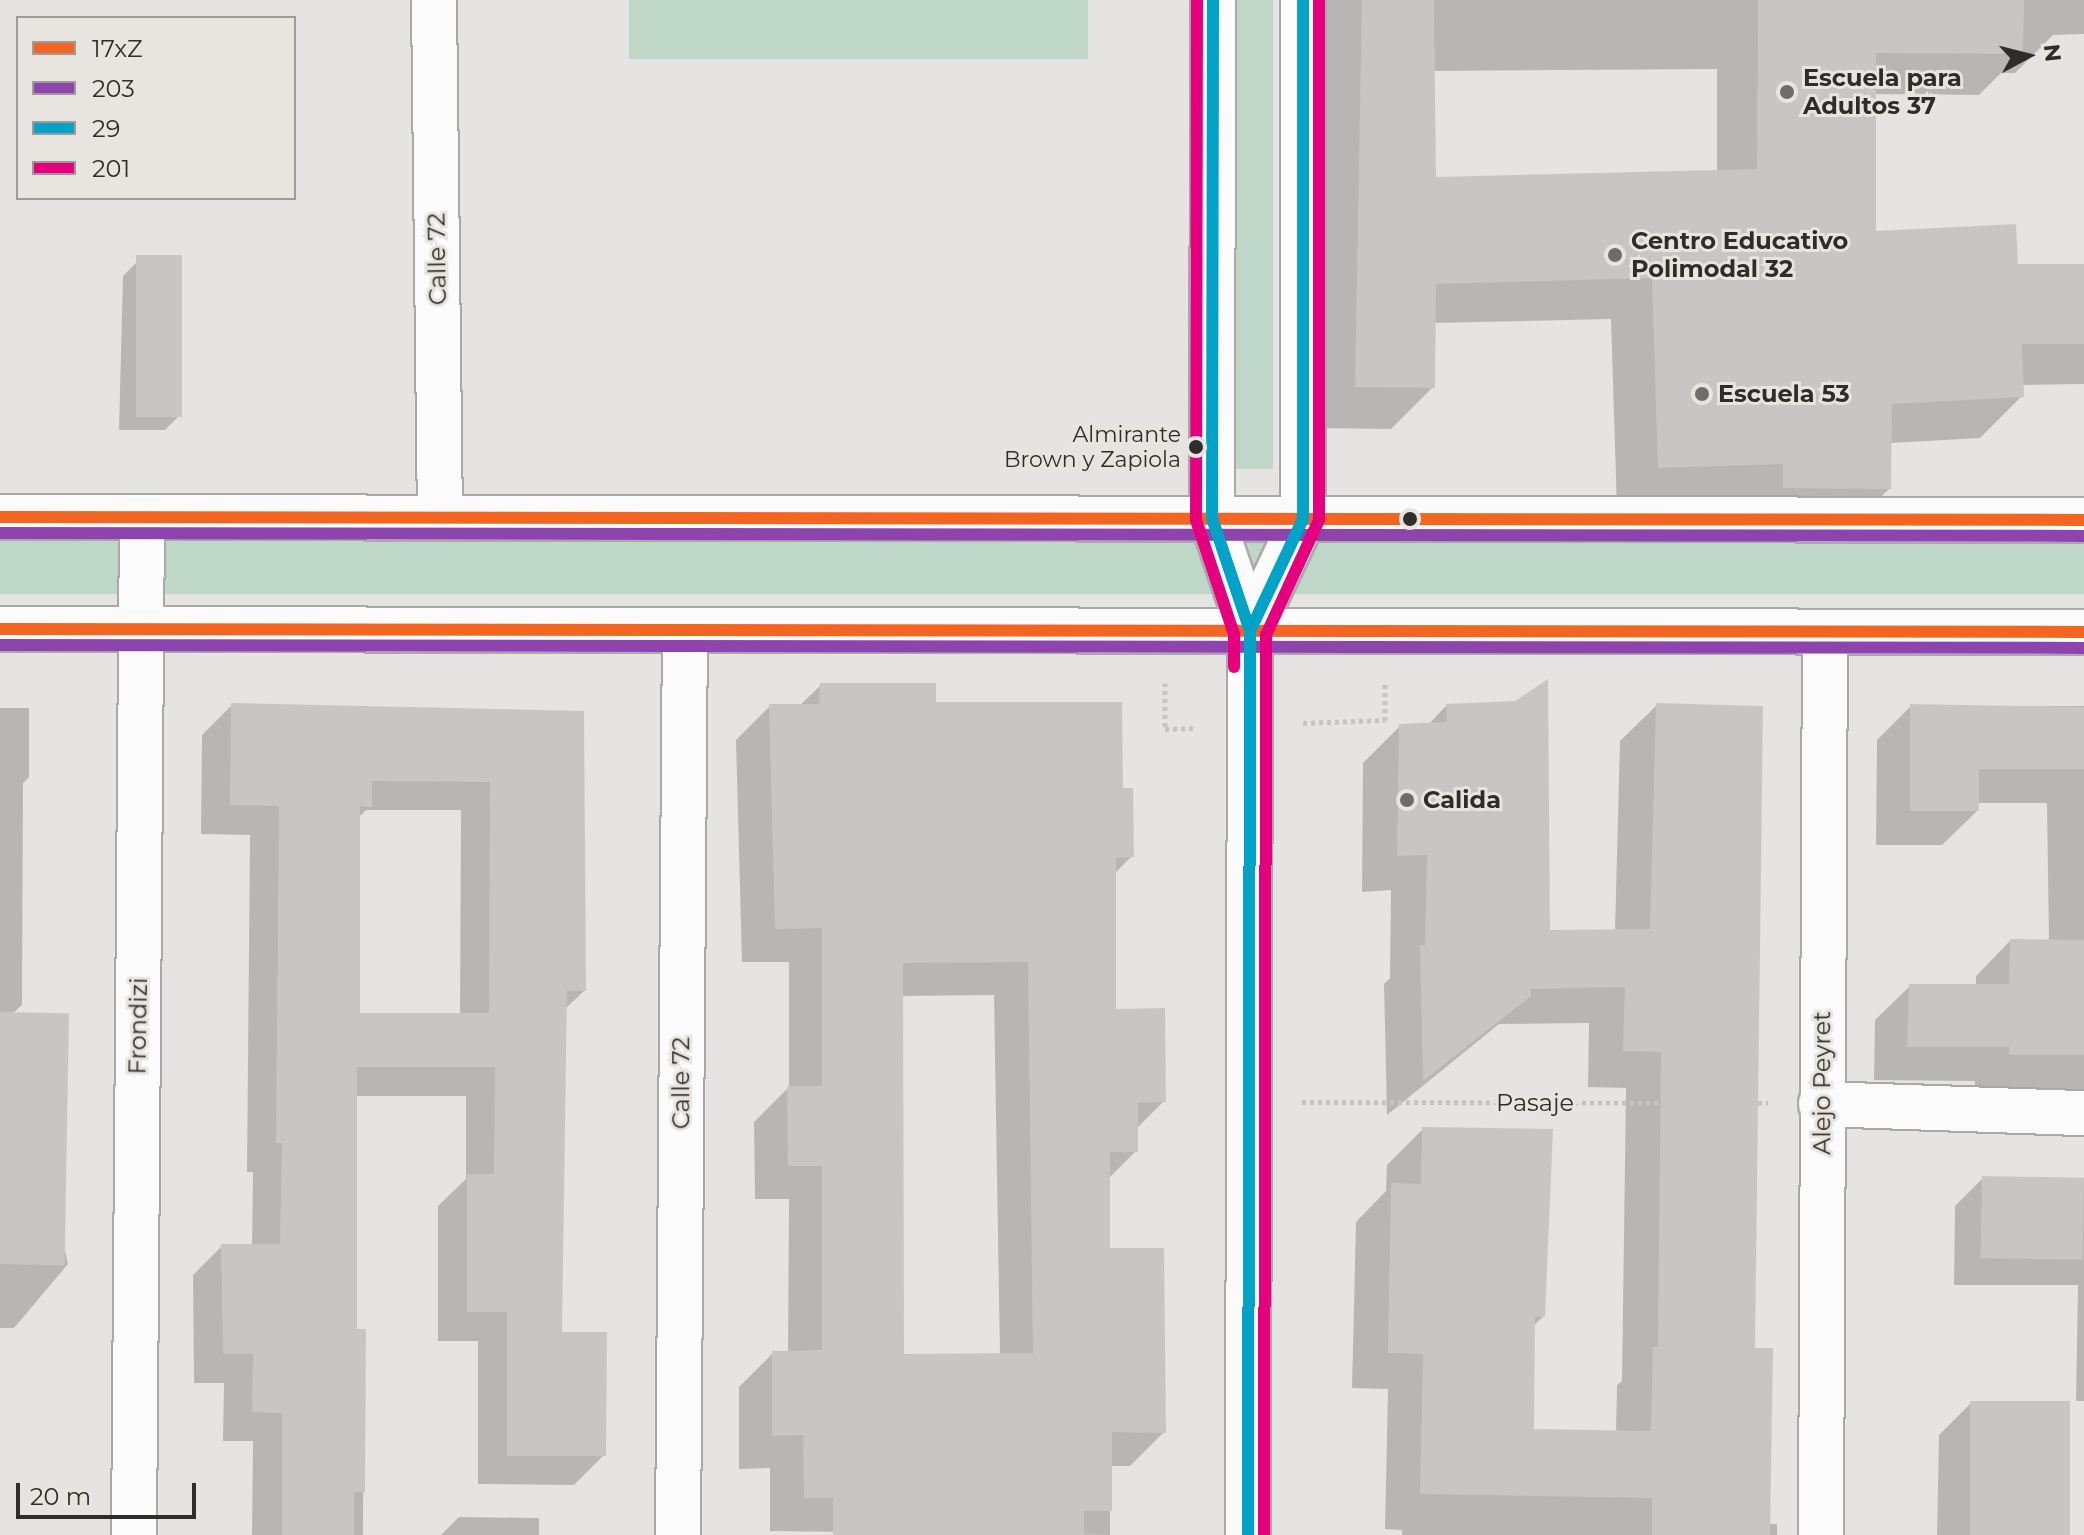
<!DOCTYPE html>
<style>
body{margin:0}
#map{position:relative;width:2084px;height:1535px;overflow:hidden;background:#e6e4e2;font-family:Montserrat,sans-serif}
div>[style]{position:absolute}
.green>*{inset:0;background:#bfd7c8;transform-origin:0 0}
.shadow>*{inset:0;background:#0003}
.building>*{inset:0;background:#c8c6c5;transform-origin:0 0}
.path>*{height:5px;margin-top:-2.5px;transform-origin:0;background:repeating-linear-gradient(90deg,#c5c5c5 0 4px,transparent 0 8px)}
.roads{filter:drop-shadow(2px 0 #aba9a7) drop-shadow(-2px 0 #aba9a7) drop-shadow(0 2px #aba9a7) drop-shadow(0 -2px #aba9a7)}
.street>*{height:44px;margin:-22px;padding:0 22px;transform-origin:22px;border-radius:22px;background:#fbfbfb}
.secondary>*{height:44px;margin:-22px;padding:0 22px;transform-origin:22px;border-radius:22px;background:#fbfbfb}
.bus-1>*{height:12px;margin:-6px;padding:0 6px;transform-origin:6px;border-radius:6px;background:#f26522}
.bus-2>*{height:12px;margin:-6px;padding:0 6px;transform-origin:6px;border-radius:6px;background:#8e44ad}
.bus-3>*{height:12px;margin:-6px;padding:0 6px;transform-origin:6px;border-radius:6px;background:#02a3c6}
.bus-4>*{height:12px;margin:-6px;padding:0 6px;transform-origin:6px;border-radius:6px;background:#e5007d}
.dots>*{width:22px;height:22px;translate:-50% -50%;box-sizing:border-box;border:4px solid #e8e4e0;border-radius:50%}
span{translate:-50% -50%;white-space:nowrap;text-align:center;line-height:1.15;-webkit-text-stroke:6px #e8e4e0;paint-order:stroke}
.bus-label{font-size:22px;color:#2f2d2c}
.right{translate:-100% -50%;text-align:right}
.poi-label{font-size:24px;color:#2f2d2c;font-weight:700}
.left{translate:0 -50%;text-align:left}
.street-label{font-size:24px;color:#2f2d2c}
.legend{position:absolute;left:16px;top:16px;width:280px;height:184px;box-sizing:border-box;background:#e8e4e0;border:2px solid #9e9b98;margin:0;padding:10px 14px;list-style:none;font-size:24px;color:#2f2d2c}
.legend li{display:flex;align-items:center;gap:16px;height:40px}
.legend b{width:40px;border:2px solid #9e9b98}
.north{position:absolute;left:1988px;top:16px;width:80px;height:80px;-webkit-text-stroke:6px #e8e4e0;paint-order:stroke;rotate:83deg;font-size:22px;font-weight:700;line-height:32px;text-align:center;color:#2f2d2c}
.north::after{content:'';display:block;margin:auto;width:28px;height:36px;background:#2f2d2c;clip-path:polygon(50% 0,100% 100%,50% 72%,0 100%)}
.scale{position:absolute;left:16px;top:1483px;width:180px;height:36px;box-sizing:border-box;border:4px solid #2f2d2c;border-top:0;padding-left:10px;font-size:24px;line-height:28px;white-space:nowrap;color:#2f2d2c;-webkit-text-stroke:6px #e8e4e0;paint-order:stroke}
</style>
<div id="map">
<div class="green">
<div style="left:629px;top:0;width:459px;height:59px"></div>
<div style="left:1236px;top:0;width:37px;height:469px"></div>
<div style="left:0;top:537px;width:2084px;height:57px"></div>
</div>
<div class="shadow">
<div style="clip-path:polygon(evenodd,1321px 0,2084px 0,2084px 34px,2053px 35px,2015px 73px,2001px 73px,1979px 95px,1874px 94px,1874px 233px,2016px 266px,2084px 266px,2084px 384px,2022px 385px,2022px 396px,1980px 438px,1890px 443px,1889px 489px,1848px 530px,1617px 509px,1611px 319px,1433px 323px,1433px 387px,1391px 429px,1314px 428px,1321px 0,1717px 69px,1717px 172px,1434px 179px,1432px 71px,1717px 69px)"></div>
<div style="clip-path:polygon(137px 262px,179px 416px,165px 430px,119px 430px,123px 276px)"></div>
<div style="clip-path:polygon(evenodd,821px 685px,934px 704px,1121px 790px,1132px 856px,1114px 874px,1114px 1011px,1164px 1101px,1136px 1129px,1136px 1151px,1108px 1179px,1108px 1250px,1164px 1432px,1130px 1466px,1110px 1466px,1110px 1535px,770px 1531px,770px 1468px,739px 1469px,739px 1387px,773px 1353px,788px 1352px,789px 1199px,755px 1199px,754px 1122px,789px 1087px,789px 962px,742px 962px,736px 740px,770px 706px,799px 706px,821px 685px,994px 995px,1000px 1355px,902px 1356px,901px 996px,994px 995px)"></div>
<div style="clip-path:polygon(evenodd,232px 705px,582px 713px,584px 991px,564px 1010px,560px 1334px,604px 1455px,574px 1485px,478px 1484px,478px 1341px,438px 1341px,438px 1206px,466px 1179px,466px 1096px,355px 1096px,355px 1331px,364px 1331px,363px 1535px,252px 1535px,253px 1441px,223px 1441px,224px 1383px,194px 1383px,193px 1275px,222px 1246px,252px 1246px,253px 1172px,247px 1172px,250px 835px,201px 834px,202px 735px,232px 705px,366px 810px,461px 810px,460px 1015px,358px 1015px,358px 818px,366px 810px)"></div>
<div style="clip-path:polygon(1657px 705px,1753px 1350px,1768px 1524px,1777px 1524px,1777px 1535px,1402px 1535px,1402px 1530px,1385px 1529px,1388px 1389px,1352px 1388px,1356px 1222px,1386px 1191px,1387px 1165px,1423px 1129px,1543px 1317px,1533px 1326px,1532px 1431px,1616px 1432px,1617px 1385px,1622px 1381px,1626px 1088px,1588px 1087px,1589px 1023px,1499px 1024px,1387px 1115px,1384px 984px,1390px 978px,1391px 890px,1362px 892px,1363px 763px,1400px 726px,1428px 725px,1446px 706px,1548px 932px,1615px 931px,1620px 741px)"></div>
<div style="clip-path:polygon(1911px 706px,2084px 706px,2084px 1090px,1975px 1088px,1975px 1081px,1874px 1080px,1875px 1020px,1910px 986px,1976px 986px,1976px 976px,2010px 941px,2049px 942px,2047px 803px,1977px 803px,1977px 811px,1942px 845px,1876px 845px,1877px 740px)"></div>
<div style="clip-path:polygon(0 708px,29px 708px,29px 777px,23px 783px,22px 1005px,12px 1014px,68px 1264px,14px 1328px,0 1328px)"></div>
<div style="clip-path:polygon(1983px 1178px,2084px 1179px,2084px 1401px,2076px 1401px,2078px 1285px,1954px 1285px,1955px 1206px)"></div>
<div style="clip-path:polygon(1971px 1403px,2067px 1535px,1937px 1535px,1939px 1435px)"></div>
<div style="clip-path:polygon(459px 1517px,539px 1518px,539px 1535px,441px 1535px)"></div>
</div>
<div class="building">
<div style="clip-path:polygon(1362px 0,1434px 0,1436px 177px,1757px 169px,1758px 0,2024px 0,2023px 54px,1876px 53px,1876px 231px,2016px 224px,2018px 264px,2084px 264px,2084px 344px,2022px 344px,2024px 397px,1892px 404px,1891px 489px,1783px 488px,1783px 464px,1658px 468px,1652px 278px,1436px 284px,1435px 388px,1355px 387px)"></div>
<div style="left:182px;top:255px;width:162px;height:46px;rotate:90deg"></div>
<div style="clip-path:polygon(1548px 679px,1550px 930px,1650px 929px,1656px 703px,1763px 706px,1755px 1348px,1773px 1348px,1770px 1535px,1652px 1535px,1652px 1498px,1420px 1494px,1423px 1354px,1388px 1353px,1391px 1183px,1421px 1184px,1422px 1127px,1553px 1129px,1545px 1317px,1535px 1317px,1534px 1429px,1651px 1431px,1653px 1347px,1658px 1347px,1661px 1052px,1623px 1051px,1625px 987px,1531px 989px,1531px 996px,1423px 1081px,1420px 945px,1425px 945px,1427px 855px,1397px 856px,1399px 724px,1447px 722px,1446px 704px,1515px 701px)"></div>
<div style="clip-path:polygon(evenodd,820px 683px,936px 683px,936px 702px,1122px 702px,1123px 788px,1133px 788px,1134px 857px,1116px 858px,1116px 1009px,1165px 1008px,1166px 1102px,1138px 1103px,1138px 1152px,1110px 1152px,1110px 1248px,1164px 1248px,1166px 1433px,1112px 1432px,1112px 1511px,1084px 1511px,1084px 1535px,833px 1535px,833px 1498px,804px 1498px,803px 1435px,772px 1436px,772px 1351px,822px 1350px,822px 1166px,788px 1166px,787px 1086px,822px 1086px,822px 928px,775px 929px,769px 704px,819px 704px,820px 683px,1028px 962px,1033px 1353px,904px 1354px,903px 963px,1028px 962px)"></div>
<div style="clip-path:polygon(evenodd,231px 703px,584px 711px,586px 991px,567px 991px,562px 1332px,607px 1332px,606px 1456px,507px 1456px,507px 1312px,467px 1312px,467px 1174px,494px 1174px,495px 1067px,357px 1067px,357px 1329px,366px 1329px,365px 1492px,354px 1492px,354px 1535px,282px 1535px,282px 1413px,252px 1412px,253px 1354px,223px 1354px,221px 1244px,280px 1244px,282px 1143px,276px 1143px,279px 806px,230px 805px,231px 703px,372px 781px,490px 782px,489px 1013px,360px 1013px,360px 806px,372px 807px,372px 781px)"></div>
<div style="clip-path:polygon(1910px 704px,2084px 707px,2084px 769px,1979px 769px,1979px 811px,1910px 811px)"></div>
<div style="clip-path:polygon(2010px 939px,2084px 940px,2084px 1055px,2009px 1055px,2009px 1047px,1907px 1047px,1909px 984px,2009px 984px)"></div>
<div style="left:0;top:1012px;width:69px;height:252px;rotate:1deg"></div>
<div style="left:1982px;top:1176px;width:102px;height:82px;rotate:1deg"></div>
<div style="left:1970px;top:1401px;width:100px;height:134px"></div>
</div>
<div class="path">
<div style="left:1165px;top:683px;width:46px;rotate:90deg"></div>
<div style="left:1165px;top:729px;width:32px;rotate:-2deg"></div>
<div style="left:1303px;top:723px;width:82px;rotate:-2.1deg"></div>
<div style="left:1385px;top:720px;width:36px;rotate:-90deg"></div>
<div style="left:1302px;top:1102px;width:466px;rotate:0.1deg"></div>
</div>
<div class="roads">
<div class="street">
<div style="left:434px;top:0;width:517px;rotate:89.34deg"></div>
<div style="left:1821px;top:1104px;width:263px;rotate:2deg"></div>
<div style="left:134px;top:1535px;width:1018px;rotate:-89.55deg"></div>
<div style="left:678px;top:1535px;width:905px;rotate:-89.56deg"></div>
<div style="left:1821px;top:1535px;width:903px;rotate:-89.75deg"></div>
</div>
<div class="secondary">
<div style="left:1213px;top:0;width:518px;rotate:90.11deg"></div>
<div style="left:1212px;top:518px;width:119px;rotate:71.4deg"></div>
<div style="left:1250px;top:631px;width:904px;rotate:90.13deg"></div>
<div style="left:0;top:517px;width:2084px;rotate:0.08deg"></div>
<div style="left:0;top:629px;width:2084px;rotate:0.08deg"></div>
<div style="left:1250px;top:631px;width:124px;rotate:-64.7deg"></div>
<div style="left:1303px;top:519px;width:519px;rotate:-90deg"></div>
</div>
</div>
<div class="bus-1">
<div style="left:0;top:517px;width:2084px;rotate:0.08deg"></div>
<div style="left:0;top:629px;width:2084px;rotate:0.08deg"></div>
</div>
<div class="bus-2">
<div style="left:0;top:533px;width:2084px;rotate:0.08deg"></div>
<div style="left:0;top:645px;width:2084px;rotate:0.08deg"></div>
</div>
<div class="bus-3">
<div style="left:1213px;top:0;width:518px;rotate:90.11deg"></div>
<div style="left:1212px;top:518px;width:119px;rotate:71.4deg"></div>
<div style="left:1250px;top:631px;width:36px;rotate:90deg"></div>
<div style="left:1248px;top:1535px;width:904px;rotate:-89.87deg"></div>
<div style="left:1250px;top:631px;width:124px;rotate:-64.7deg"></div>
<div style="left:1303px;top:519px;width:519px;rotate:-90deg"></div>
</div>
<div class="bus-4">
<div style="left:1197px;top:0;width:520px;rotate:90.11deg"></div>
<div style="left:1196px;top:520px;width:120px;rotate:71.6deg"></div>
<div style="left:1234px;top:634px;width:33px;rotate:90deg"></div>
<div style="left:1264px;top:1535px;width:900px;rotate:-89.87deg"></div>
<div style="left:1266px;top:635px;width:127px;rotate:-65.3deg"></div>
<div style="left:1319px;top:520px;width:520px;rotate:-90deg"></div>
</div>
<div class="dots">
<div style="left:1787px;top:92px;background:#6f6d6c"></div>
<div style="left:1615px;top:255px;background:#6f6d6c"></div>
<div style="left:1702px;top:394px;background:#6f6d6c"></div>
<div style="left:1196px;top:447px;background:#2f2d2c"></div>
<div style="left:1410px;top:519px;background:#2f2d2c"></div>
<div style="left:1407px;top:800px;background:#6f6d6c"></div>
</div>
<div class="bus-label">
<span class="right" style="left:1181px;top:447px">Almirante<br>Brown y Zapiola</span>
</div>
<div class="poi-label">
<span class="left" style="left:1803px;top:92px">Escuela para<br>Adultos 37</span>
<span class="left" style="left:1631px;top:255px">Centro Educativo<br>Polimodal 32</span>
<span class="left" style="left:1718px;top:394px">Escuela 53</span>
<span class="left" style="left:1423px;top:800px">Calida</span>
</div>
<div class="street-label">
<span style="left:437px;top:259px;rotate:-91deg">Calle 72</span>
<span style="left:138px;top:1026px;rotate:-89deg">Frondizi</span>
<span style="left:681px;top:1083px;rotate:-90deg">Calle 72</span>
<span style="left:1822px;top:1083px;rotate:-90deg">Alejo Peyret</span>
<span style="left:1535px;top:1103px">Pasaje</span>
</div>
<ul class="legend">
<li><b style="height:10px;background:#f26522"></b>17xZ</li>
<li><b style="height:10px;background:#8e44ad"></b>203</li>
<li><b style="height:10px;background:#02a3c6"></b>29</li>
<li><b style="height:10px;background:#e5007d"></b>201</li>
</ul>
<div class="north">N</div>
<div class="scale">20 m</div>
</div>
